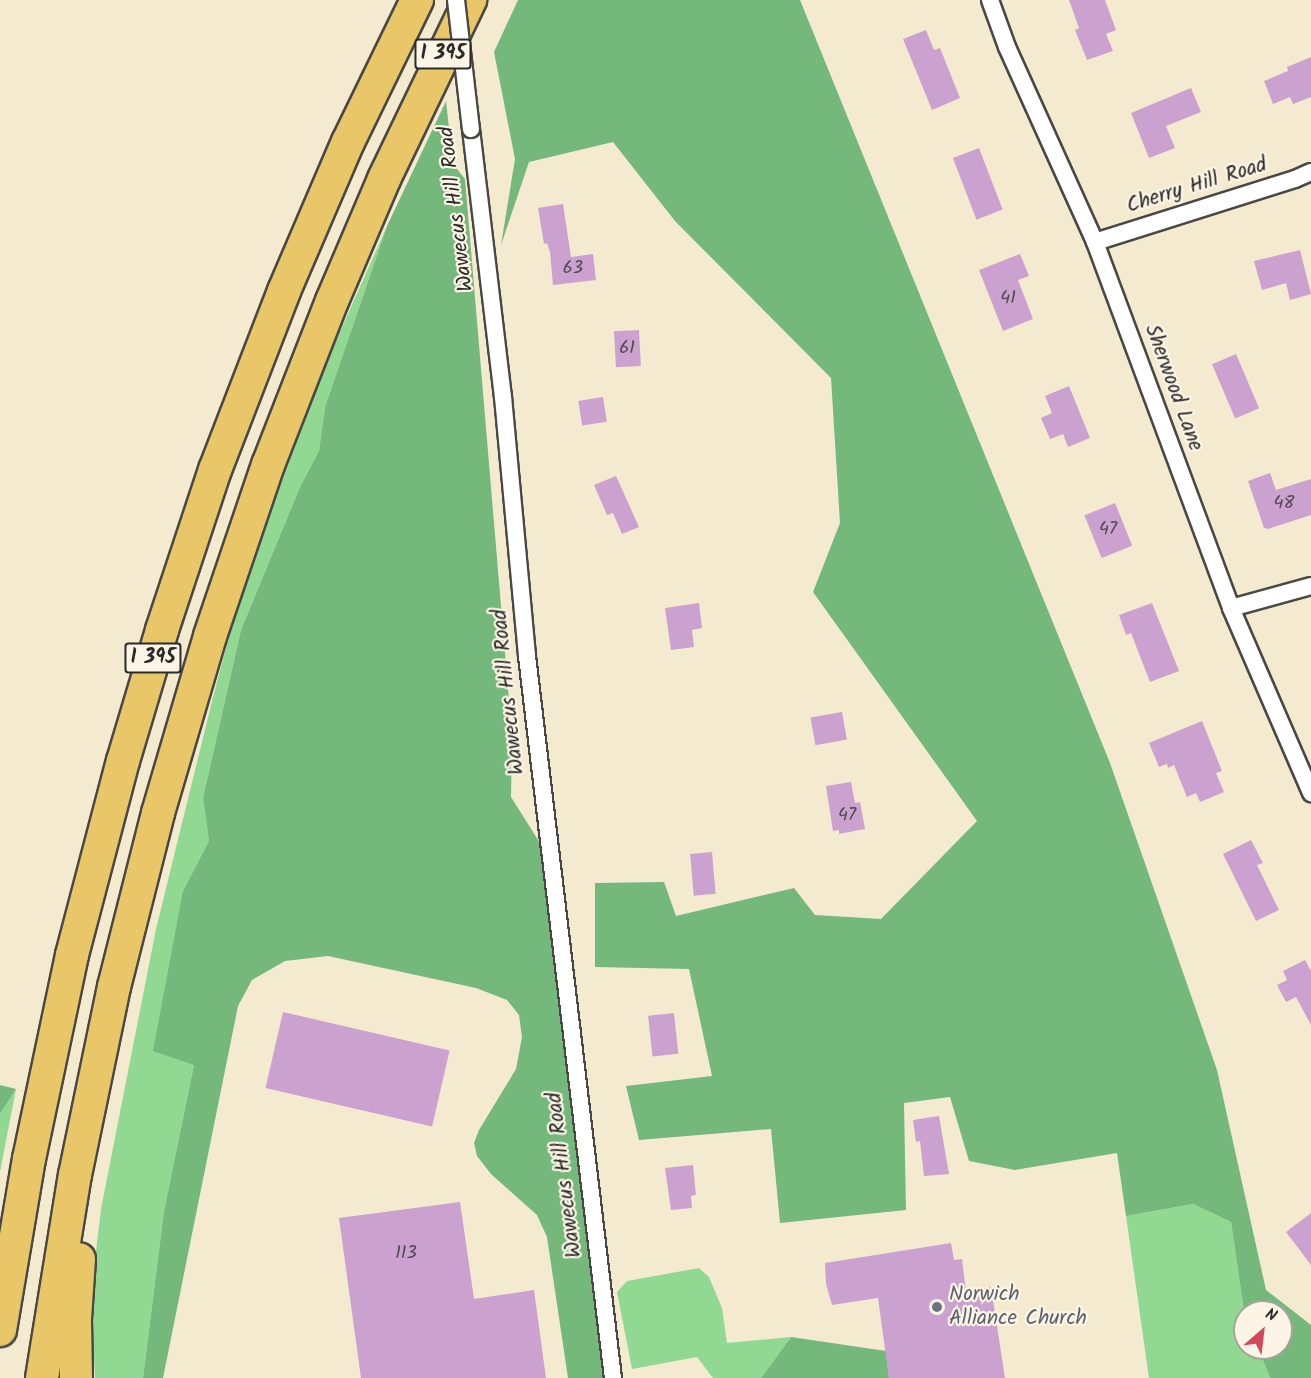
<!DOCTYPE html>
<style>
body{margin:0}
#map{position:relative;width:1311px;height:1378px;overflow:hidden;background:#f4ead0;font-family:Kalam,sans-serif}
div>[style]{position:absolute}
.green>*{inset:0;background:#91d892}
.forest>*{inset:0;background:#74b87c}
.building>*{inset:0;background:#cba2cf;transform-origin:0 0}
.roads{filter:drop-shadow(2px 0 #494844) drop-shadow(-2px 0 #494844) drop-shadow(0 2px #494844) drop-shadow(0 -2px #494844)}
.minor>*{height:16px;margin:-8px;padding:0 8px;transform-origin:8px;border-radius:8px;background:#fff}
.motorway>*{height:32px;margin:-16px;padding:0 16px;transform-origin:16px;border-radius:16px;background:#e9c769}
.bridges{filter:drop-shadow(2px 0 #494844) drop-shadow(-2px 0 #494844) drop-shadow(0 2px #494844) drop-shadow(0 -2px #494844)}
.minor-bridge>*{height:16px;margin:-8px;padding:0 8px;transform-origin:8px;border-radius:8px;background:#fff}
.dots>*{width:16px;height:16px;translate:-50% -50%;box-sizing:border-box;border:3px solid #fcf5e5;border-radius:50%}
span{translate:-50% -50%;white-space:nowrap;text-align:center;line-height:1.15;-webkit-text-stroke:4.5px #fcf5e5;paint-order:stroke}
.number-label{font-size:18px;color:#534954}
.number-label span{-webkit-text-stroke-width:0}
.shield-label span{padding:2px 4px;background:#fcf5e5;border:2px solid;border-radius:4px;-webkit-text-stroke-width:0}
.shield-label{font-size:20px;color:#2b2b2b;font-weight:700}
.street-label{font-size:21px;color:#2b2b2b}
.worship-label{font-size:21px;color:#5b616d}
.left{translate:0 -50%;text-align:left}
.north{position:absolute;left:1233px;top:1300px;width:60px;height:60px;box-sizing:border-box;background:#fcf5e5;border:2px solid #a8a49b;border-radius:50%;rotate:28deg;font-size:16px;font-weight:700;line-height:24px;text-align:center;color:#2b2b2b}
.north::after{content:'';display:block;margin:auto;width:21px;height:27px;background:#d1495b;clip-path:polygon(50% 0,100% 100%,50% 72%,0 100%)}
</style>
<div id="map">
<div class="green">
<div style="clip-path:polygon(387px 226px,325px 407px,319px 451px,300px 487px,241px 630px,203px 798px,209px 841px,183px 891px,194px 1065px,164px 1211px,143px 1378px,95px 1378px,91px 1293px,101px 1209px,156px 929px,213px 697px,231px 629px,279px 488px,331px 352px)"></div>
<div style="clip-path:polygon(16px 1089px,0 1172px,0 1114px)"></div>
<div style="clip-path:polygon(1193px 1204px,1231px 1222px,1245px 1318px,1245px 1348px,1258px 1348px,1270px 1378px,1149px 1378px,1126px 1216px)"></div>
<div style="clip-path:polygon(699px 1268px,709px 1277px,722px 1308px,727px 1343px,791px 1337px,761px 1378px,713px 1378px,697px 1357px,632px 1369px,617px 1292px,627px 1281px)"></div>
</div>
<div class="forest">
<div style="clip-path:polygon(518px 0,800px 0,1110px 763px,1217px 1070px,1266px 1290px,1311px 1325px,1311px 1378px,1270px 1378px,1258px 1348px,1281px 1348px,1281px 1312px,1245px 1312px,1245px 1318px,1231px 1222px,1193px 1204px,1126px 1216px,1117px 1153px,1015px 1170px,969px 1161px,950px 1097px,904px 1103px,906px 1210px,780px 1223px,771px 1129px,639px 1140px,626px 1086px,712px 1076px,689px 969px,595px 967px,595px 883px,664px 882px,676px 916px,794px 888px,815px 915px,881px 919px,977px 821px,813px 592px,840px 523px,831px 378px,675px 221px,613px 142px,529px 162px,501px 245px,515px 159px,494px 52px)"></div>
<div style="clip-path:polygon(446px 101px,453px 164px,465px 179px,512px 736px,511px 797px,540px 843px,612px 1378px,568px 1378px,547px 1237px,537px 1215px,491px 1174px,477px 1156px,474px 1143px,479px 1130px,516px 1069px,522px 1037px,519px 1015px,507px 1000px,476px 988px,328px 956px,285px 961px,252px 980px,238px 1006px,163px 1378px,143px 1378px,164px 1211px,194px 1065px,153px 1051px,183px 891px,209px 841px,203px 798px,241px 630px,300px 487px,319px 451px,325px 407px,387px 226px)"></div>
<div style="clip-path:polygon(0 1085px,16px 1089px,0 1114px)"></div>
<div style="clip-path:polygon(791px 1337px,886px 1351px,889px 1378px,761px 1378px)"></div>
</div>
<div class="building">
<div style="clip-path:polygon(1069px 0,1105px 0,1116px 30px,1106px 34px,1113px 51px,1087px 60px,1075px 30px,1079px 28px)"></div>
<div style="clip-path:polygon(926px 30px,934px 50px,940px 48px,960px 98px,932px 110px,903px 39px)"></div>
<div style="clip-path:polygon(1311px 57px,1311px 97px,1293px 104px,1290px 97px,1273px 104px,1264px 81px,1288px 71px,1287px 67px)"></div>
<div style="clip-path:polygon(1191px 88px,1201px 112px,1166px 126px,1175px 148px,1149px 158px,1131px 113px)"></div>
<div style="left:979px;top:148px;width:66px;height:28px;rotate:69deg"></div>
<div style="clip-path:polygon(563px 204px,571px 257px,593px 254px,596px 280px,553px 285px,550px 252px,547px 243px,544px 244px,538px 208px)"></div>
<div style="clip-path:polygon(1300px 250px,1311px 294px,1290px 300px,1286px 283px,1262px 290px,1254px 261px)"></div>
<div style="clip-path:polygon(1020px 254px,1029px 276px,1018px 280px,1033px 319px,1003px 331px,979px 270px)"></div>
<div style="left:639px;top:330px;width:36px;height:25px;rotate:87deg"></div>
<div style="left:1236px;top:354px;width:59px;height:26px;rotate:67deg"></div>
<div style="clip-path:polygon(1069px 386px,1090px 438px,1068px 447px,1063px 434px,1050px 439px,1041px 418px,1052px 413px,1045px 396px)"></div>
<div style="left:603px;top:397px;width:25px;height:25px;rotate:81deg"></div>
<div style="clip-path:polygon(1270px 473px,1276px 490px,1311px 479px,1311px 515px,1268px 529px,1264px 528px,1248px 481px)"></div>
<div style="clip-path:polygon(616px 476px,639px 527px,622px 534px,613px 513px,607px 515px,594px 485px)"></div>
<div style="left:1115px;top:503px;width:46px;height:33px;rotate:68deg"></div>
<div style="clip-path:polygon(699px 603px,702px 628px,692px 630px,694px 647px,671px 650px,665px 608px)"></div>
<div style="clip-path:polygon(1152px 603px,1179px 671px,1150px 682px,1131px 633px,1126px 635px,1119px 615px)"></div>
<div style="left:842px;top:712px;width:28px;height:32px;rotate:80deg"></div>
<div style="clip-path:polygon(1202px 721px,1222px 771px,1216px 773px,1224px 792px,1200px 802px,1196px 793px,1187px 797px,1174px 765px,1168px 768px,1167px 764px,1159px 767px,1149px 743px)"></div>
<div style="clip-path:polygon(851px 782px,855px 803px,860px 802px,865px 829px,839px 834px,839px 830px,833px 831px,826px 786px)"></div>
<div style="clip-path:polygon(1251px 840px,1263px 863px,1257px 865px,1279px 910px,1256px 921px,1223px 854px)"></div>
<div style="left:712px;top:852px;width:42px;height:22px;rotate:85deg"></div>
<div style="clip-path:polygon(1305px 960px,1311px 971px,1311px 1025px,1296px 997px,1286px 1002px,1277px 985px,1287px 980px,1283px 971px)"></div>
<div style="left:283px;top:1012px;width:171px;height:78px;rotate:13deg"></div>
<div style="left:674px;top:1013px;width:41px;height:26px;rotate:84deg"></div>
<div style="clip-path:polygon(939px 1116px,949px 1174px,924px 1176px,920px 1141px,916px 1142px,913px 1120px)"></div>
<div style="clip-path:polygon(693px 1165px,696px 1195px,691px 1196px,692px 1208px,671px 1210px,665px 1168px)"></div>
<div style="clip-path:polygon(460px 1202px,474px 1299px,534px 1290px,546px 1378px,361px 1378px,339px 1218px)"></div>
<div style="clip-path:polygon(1311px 1213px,1311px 1265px,1286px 1232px)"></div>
<div style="clip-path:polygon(951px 1243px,954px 1260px,962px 1259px,966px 1291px,991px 1287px,1005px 1378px,889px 1378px,878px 1298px,832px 1305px,826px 1284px,825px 1263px)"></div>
</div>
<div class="roads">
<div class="minor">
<div style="left:990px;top:0;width:50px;rotate:70.1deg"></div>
<div style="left:1007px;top:47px;width:214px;rotate:65.7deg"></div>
<div style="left:1095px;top:242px;width:390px;rotate:69.6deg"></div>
<div style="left:1231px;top:608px;width:202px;rotate:66.6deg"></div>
<div style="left:471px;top:129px;width:270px;rotate:83.2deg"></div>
<div style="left:503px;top:397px;width:260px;rotate:84.7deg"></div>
<div style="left:527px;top:656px;width:727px;rotate:83.21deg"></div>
<div style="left:1095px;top:242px;width:210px;rotate:-17.5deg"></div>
<div style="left:1295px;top:179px;width:17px;rotate:-24deg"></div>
<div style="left:1231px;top:608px;width:83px;rotate:-15.4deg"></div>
</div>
<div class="motorway">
<div style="left:0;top:1330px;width:173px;rotate:-80.4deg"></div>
<div style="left:29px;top:1159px;width:208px;rotate:-78.1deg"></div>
<div style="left:72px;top:955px;width:201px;rotate:-75.3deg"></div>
<div style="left:123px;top:761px;width:137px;rotate:-73.4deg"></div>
<div style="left:162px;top:630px;width:169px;rotate:-71.7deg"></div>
<div style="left:215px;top:470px;width:192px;rotate:-68.9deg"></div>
<div style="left:284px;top:291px;width:162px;rotate:-66.8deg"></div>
<div style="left:348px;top:142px;width:158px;rotate:-64.1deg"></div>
<div style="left:42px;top:1378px;width:206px;rotate:-80.8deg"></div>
<div style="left:75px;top:1175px;width:192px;rotate:-78.3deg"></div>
<div style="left:114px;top:987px;width:179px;rotate:-75.8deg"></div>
<div style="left:158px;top:813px;width:184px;rotate:-73.6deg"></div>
<div style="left:210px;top:636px;width:181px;rotate:-71.3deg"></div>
<div style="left:268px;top:465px;width:176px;rotate:-68.7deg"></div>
<div style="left:332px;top:301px;width:133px;rotate:-66.9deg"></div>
<div style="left:384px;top:179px;width:199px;rotate:-64.3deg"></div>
<div style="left:76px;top:1378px;width:59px;rotate:-91deg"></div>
<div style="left:75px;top:1319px;width:60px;rotate:-86.2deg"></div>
</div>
</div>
<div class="bridges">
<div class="minor-bridge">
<div style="left:456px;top:0;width:130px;rotate:83.4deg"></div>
</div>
</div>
<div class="dots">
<div style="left:937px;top:1307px;background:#6b7280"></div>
</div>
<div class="number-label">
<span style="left:573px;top:269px">63</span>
<span style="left:1008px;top:299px">41</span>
<span style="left:627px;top:349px">61</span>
<span style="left:1284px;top:504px">48</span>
<span style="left:1108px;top:530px">47</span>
<span style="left:847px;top:816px">47</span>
<span style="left:406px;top:1254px">113</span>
</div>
<div class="shield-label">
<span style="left:443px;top:54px">I 395</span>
<span style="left:153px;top:658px">I 395</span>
</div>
<div class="street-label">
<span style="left:1197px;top:186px;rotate:-17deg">Cherry Hill Road</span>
<span style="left:457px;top:209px;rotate:-97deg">Wawecus Hill Road</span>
<span style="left:1173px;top:388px;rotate:70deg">Sherwood Lane</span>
<span style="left:509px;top:692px;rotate:-96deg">Wawecus Hill Road</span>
<span style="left:565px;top:1175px;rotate:-97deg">Wawecus Hill Road</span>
</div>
<div class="worship-label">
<span class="left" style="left:949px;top:1307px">Norwich<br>Alliance Church</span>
</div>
<div class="north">N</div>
</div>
